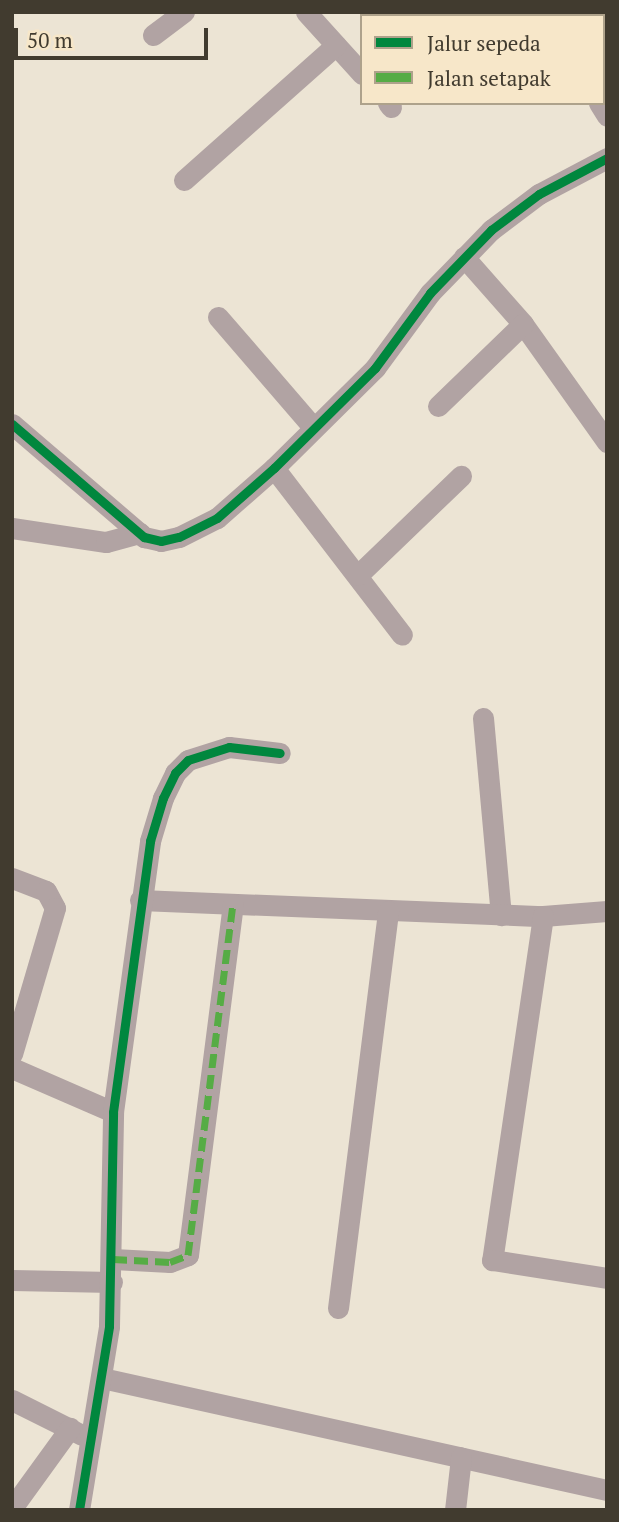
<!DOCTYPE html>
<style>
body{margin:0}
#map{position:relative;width:619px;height:1522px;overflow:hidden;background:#ece4d4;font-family:"PT Serif",serif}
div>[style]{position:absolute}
.street>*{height:21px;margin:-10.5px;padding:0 10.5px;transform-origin:10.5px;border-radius:10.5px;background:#b1a3a3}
.quiet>*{height:7px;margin-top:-3.5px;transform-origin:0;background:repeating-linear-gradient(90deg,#56ac45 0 14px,transparent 0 21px)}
.cycleway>*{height:9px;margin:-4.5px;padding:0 4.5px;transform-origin:4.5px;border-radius:4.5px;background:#00873e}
span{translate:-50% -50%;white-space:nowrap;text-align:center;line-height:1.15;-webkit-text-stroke:7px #f7e7c9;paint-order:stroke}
.frame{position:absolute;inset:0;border:14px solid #413b2f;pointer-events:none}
.legend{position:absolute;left:360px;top:14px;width:245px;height:91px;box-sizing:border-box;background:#f7e7c9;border:2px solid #aea28b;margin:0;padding:9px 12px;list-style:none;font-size:21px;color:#413b2f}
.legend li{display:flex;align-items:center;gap:14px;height:35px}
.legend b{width:35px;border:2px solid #aea28b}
.scale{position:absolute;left:14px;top:28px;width:194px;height:32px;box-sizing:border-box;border:4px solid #413b2f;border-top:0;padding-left:9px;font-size:21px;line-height:24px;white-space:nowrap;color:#413b2f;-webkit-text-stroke:5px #f7e7c9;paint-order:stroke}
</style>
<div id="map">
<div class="street">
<div style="left:306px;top:12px;width:84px;rotate:47.9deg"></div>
<div style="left:547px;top:12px;width:4px;rotate:63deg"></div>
<div style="left:153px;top:35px;width:39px;rotate:-37deg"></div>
<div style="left:388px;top:103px;width:5px;rotate:53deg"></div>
<div style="left:599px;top:103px;width:15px;rotate:58deg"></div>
<div style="left:184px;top:180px;width:203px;rotate:-41.6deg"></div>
<div style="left:464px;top:257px;width:89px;rotate:48.6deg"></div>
<div style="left:523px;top:324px;width:145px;rotate:54.6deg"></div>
<div style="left:218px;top:317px;width:145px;rotate:49.2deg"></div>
<div style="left:438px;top:406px;width:118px;rotate:-44deg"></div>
<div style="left:12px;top:424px;width:174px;rotate:40.6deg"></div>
<div style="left:144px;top:537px;width:17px;rotate:13deg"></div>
<div style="left:161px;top:541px;width:18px;rotate:-13deg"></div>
<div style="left:179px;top:537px;width:42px;rotate:-26.6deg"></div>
<div style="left:217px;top:518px;width:76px;rotate:-41.3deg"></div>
<div style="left:274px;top:468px;width:142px;rotate:-44.7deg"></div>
<div style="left:375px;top:368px;width:93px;rotate:-53.7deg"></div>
<div style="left:430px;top:293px;width:88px;rotate:-45.9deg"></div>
<div style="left:491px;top:230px;width:60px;rotate:-36.9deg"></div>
<div style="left:539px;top:194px;width:77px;rotate:-27.9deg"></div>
<div style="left:274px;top:468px;width:210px;rotate:52.5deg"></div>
<div style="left:12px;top:528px;width:95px;rotate:8.5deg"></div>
<div style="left:106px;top:542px;width:35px;rotate:-15deg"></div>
<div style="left:358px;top:575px;width:143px;rotate:-43.9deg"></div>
<div style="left:483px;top:718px;width:198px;rotate:84.8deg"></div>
<div style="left:12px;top:878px;width:36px;rotate:21deg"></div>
<div style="left:46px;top:891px;width:19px;rotate:62deg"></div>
<div style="left:55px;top:908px;width:152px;rotate:106.4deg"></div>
<div style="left:140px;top:900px;width:403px;rotate:2.3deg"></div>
<div style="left:543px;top:916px;width:64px;rotate:-4.5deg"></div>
<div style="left:543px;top:916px;width:348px;rotate:98.4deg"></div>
<div style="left:492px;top:1260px;width:116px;rotate:8.9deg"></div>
<div style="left:12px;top:1068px;width:110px;rotate:23.5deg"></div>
<div style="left:113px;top:1259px;width:57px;rotate:3deg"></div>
<div style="left:170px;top:1262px;width:19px;rotate:-21deg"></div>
<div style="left:188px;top:1255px;width:353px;rotate:-82.7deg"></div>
<div style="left:12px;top:1280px;width:100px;rotate:1.1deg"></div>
<div style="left:338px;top:1308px;width:400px;rotate:-82.8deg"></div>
<div style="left:102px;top:1378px;width:517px;rotate:12.5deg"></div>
<div style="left:12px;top:1400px;width:78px;rotate:26.6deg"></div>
<div style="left:12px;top:1508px;width:99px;rotate:-54.1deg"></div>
<div style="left:79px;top:1510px;width:186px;rotate:-80.7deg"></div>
<div style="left:109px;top:1326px;width:214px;rotate:-88.9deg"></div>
<div style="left:113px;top:1112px;width:274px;rotate:-82.2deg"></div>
<div style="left:150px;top:841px;width:45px;rotate:-73.2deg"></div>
<div style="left:163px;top:798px;width:28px;rotate:-64deg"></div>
<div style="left:175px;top:773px;width:18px;rotate:-45deg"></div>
<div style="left:188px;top:760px;width:43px;rotate:-17.6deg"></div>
<div style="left:229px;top:747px;width:51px;rotate:6.7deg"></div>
<div style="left:455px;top:1510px;width:53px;rotate:-83.5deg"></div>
</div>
<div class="quiet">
<div style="left:113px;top:1259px;width:57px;rotate:3deg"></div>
<div style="left:170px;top:1262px;width:19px;rotate:-21deg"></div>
<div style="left:188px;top:1255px;width:353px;rotate:-82.7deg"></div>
</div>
<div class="cycleway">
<div style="left:12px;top:424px;width:174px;rotate:40.6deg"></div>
<div style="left:144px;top:537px;width:17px;rotate:13deg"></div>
<div style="left:161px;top:541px;width:18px;rotate:-13deg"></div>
<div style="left:179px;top:537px;width:42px;rotate:-26.6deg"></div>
<div style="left:217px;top:518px;width:76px;rotate:-41.3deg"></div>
<div style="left:274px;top:468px;width:142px;rotate:-44.7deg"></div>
<div style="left:375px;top:368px;width:93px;rotate:-53.7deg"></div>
<div style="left:430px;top:293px;width:88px;rotate:-45.9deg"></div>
<div style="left:491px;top:230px;width:60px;rotate:-36.9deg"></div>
<div style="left:539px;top:194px;width:77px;rotate:-27.9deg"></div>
<div style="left:79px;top:1510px;width:186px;rotate:-80.7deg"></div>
<div style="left:109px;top:1326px;width:214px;rotate:-88.9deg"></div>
<div style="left:113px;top:1112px;width:274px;rotate:-82.2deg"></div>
<div style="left:150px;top:841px;width:45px;rotate:-73.2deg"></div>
<div style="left:163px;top:798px;width:28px;rotate:-64deg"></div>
<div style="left:175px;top:773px;width:18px;rotate:-45deg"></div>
<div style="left:188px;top:760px;width:43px;rotate:-17.6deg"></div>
<div style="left:229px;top:747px;width:51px;rotate:6.7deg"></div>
</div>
<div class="frame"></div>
<ul class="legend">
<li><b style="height:9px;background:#00873e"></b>Jalur sepeda</li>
<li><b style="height:9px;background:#56ac45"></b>Jalan setapak</li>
</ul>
<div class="scale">50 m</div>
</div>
